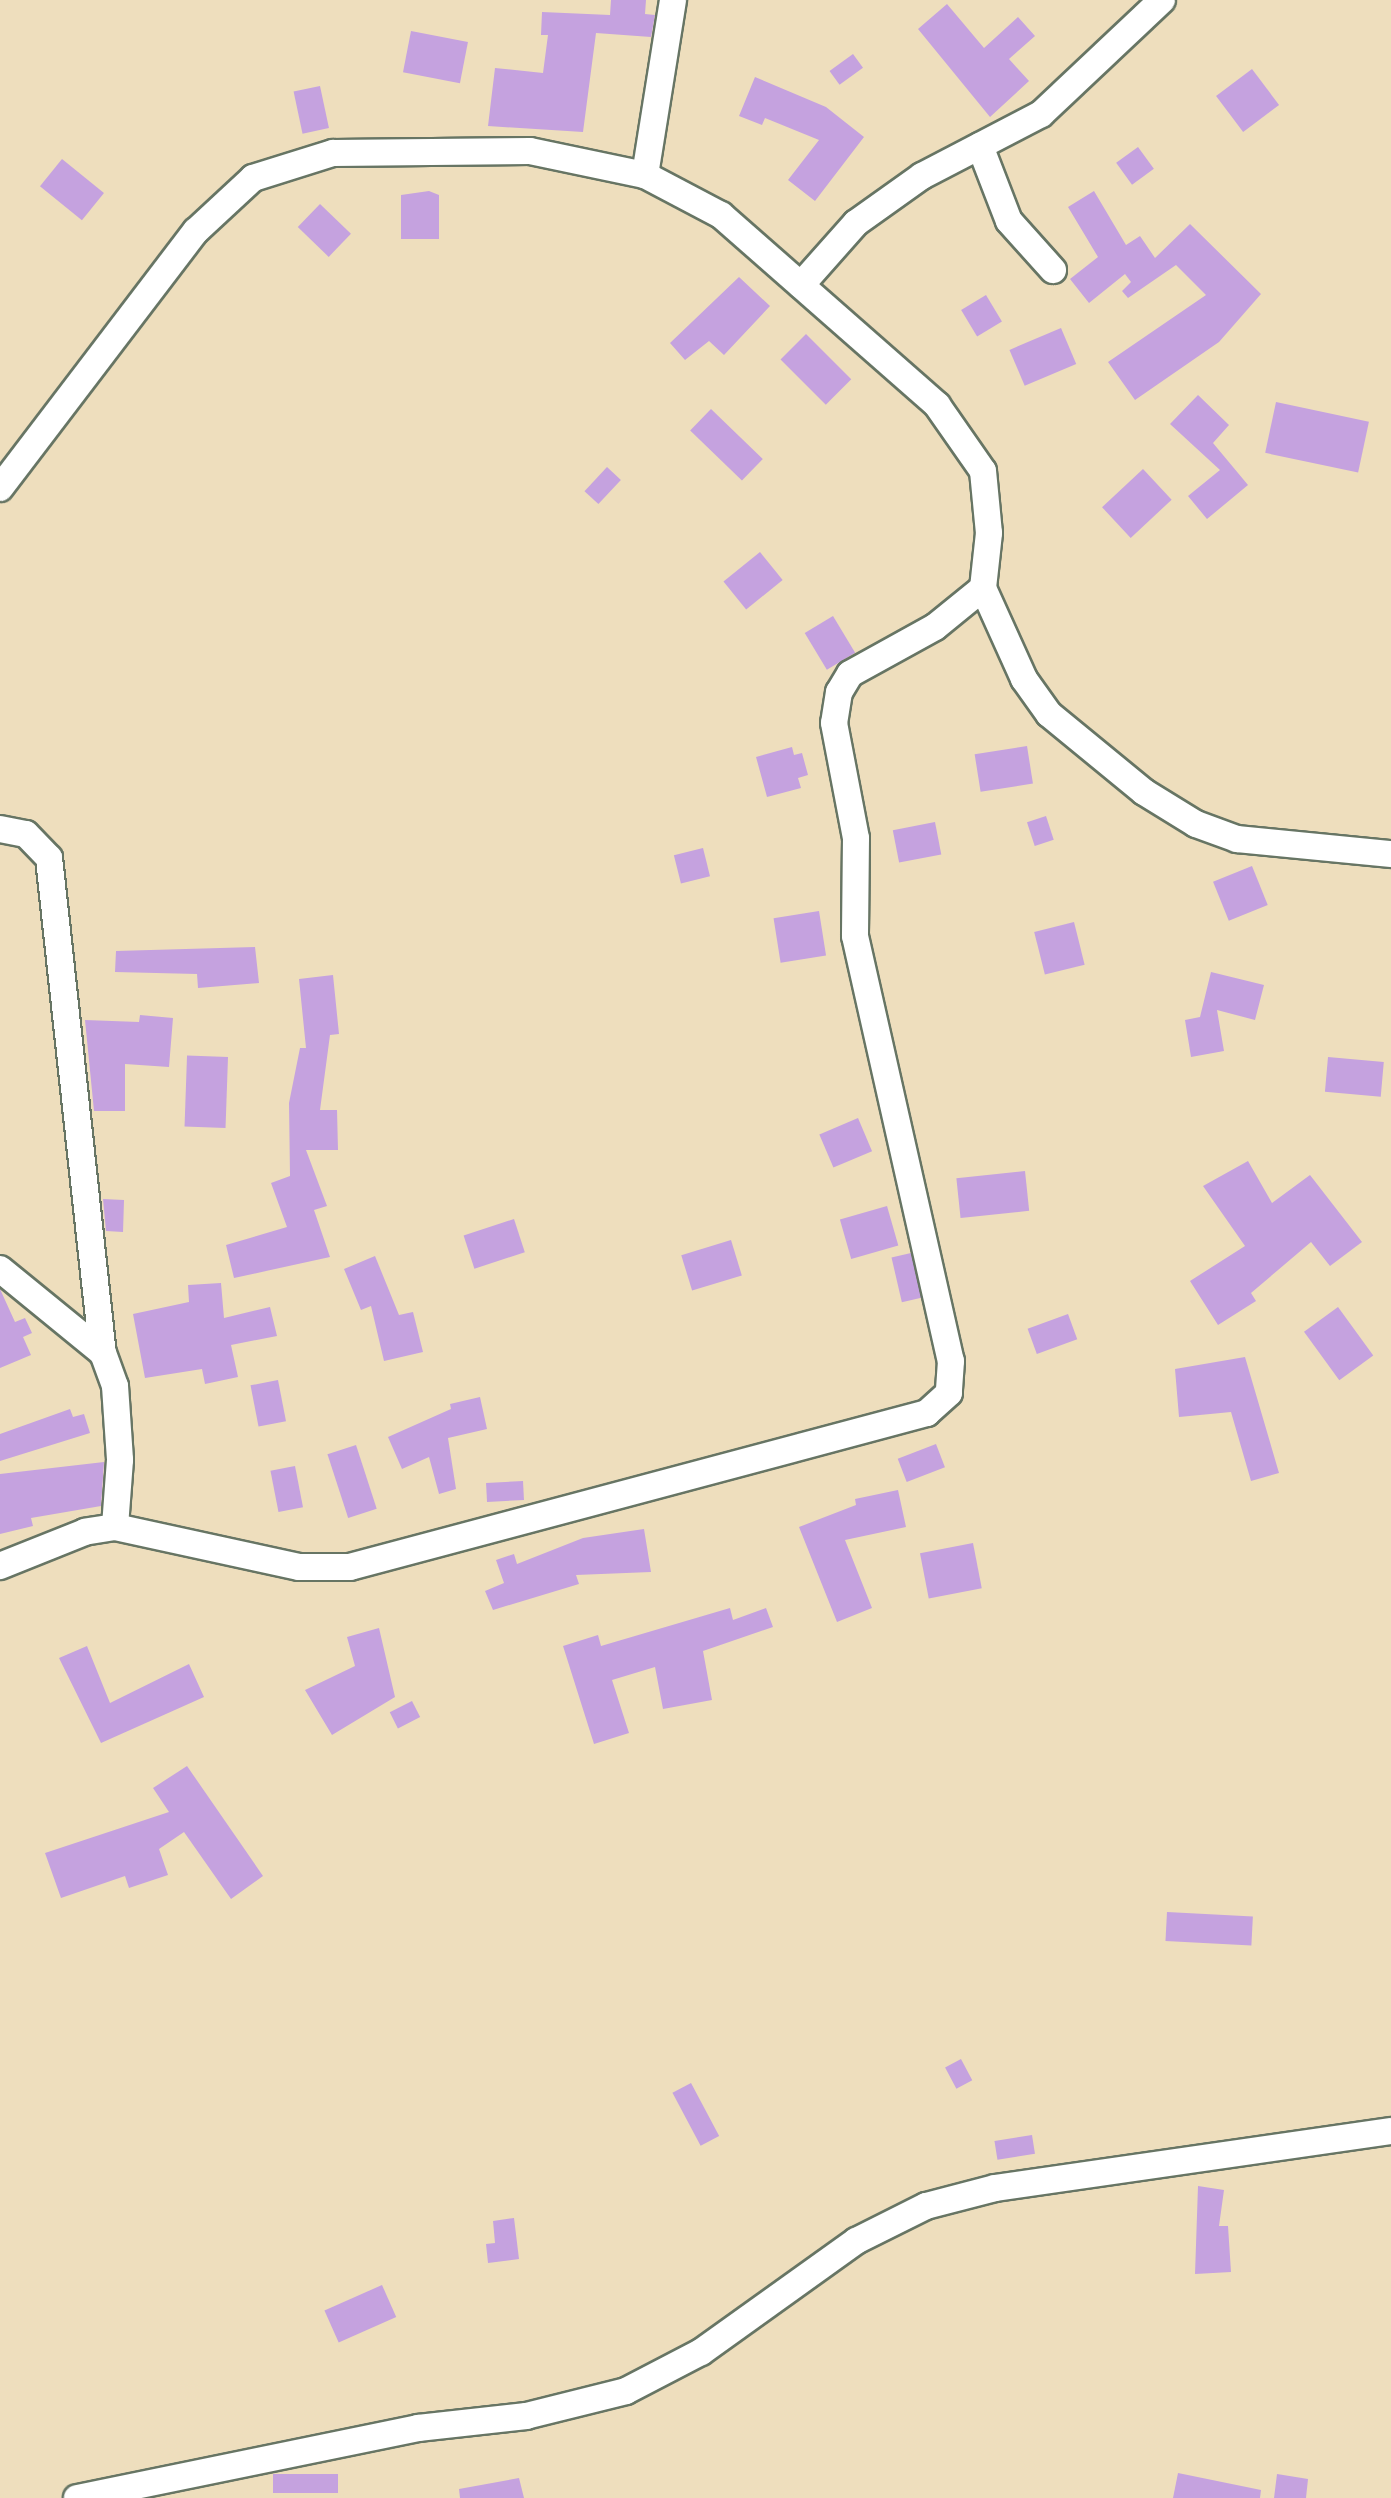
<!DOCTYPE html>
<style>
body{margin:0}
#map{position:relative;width:1391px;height:2498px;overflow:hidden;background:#eedebd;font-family:Sriracha,sans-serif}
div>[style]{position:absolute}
.building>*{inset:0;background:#c5a2df;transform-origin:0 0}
.roads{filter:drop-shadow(2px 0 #677564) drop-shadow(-2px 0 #677564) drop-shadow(0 2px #677564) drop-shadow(0 -2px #677564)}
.street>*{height:26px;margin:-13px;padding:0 13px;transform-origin:13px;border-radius:13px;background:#fff}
span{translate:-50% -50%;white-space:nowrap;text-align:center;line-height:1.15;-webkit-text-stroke:5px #f7f3e8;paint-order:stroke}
</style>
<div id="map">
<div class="building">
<div style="clip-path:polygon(611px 0,646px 0,645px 14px,655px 15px,651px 37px,596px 33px,583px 132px,488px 126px,495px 68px,543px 73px,548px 35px,541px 35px,542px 12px,610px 15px)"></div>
<div style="clip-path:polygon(947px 4px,984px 48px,1018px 17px,1035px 36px,1009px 59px,1029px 81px,990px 117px,918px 29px)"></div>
<div style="left:411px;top:31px;width:58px;height:42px;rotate:11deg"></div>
<div style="left:853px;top:54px;width:17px;height:29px;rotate:54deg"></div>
<div style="left:1252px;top:69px;width:45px;height:45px;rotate:53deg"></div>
<div style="clip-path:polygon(755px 77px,826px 107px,864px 137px,815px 201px,788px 180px,819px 140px,765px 118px,762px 125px,739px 116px)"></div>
<div style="left:320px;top:86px;width:43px;height:27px;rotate:78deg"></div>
<div style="left:1138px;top:147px;width:27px;height:27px;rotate:54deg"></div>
<div style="left:62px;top:159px;width:54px;height:35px;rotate:39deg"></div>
<div style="clip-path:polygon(429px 191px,439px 195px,439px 239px,401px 239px,401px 195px)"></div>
<div style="clip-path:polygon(1094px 191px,1126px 245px,1140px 236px,1155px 258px,1190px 224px,1261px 294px,1219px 342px,1135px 400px,1108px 362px,1206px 295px,1176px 265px,1128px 298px,1122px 291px,1131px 282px,1125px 274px,1089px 303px,1070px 279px,1098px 257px,1068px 207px)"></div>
<div style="left:320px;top:204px;width:43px;height:32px;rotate:44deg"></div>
<div style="clip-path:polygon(739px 277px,770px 306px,724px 355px,709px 341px,685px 360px,670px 343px)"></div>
<div style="left:986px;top:295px;width:31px;height:29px;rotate:59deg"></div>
<div style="left:1061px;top:328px;width:39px;height:56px;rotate:67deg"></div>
<div style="left:806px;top:334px;width:64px;height:36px;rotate:45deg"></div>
<div style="clip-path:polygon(1198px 395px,1229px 425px,1213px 443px,1248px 485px,1207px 519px,1188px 496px,1220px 470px,1170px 424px)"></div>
<div style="left:1276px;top:402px;width:95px;height:52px;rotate:12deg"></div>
<div style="left:711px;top:409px;width:72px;height:30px;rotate:44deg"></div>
<div style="left:607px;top:467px;width:19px;height:33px;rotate:43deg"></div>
<div style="left:1143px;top:469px;width:42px;height:56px;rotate:47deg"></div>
<div style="left:760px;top:552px;width:36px;height:47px;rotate:51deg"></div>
<div style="left:833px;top:616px;width:43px;height:33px;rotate:59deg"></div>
<div style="left:1027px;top:746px;width:38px;height:53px;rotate:81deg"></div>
<div style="clip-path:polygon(792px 747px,794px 755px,802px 753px,808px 775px,798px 778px,801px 788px,767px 797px,756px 757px)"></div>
<div style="left:1046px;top:816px;width:25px;height:20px;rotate:72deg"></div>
<div style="left:935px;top:822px;width:33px;height:43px;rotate:79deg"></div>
<div style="left:703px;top:848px;width:29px;height:30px;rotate:76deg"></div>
<div style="left:1252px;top:866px;width:42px;height:42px;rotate:68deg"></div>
<div style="left:819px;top:911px;width:45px;height:46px;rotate:81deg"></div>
<div style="left:1074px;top:922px;width:44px;height:41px;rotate:76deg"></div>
<div style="clip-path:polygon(255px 947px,259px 983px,198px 988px,197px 974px,115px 972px,116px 951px)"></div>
<div style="clip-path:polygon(1211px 972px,1264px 985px,1255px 1020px,1217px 1010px,1224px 1051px,1191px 1057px,1185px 1020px,1200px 1017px)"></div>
<div style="clip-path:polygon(333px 975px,339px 1034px,330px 1035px,320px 1110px,337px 1110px,338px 1150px,306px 1150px,327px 1206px,314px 1210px,330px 1257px,234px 1278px,226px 1245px,287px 1227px,271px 1183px,290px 1176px,289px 1103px,300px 1048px,306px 1048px,299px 979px)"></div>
<div style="clip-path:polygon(140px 1015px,173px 1018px,169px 1067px,125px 1064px,125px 1111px,94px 1111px,85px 1020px,139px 1022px)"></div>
<div style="left:228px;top:1057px;width:71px;height:41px;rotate:92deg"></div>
<div style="left:1328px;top:1057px;width:56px;height:35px;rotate:5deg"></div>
<div style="left:858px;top:1118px;width:36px;height:42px;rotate:67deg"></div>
<div style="clip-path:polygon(1248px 1161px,1272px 1203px,1310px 1175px,1362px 1242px,1330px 1266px,1311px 1242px,1251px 1293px,1256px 1301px,1218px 1325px,1190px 1281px,1245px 1246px,1203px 1186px)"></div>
<div style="left:1025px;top:1171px;width:40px;height:69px;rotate:84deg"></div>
<div style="clip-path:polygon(103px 1199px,124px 1200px,123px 1232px,106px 1231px)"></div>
<div style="left:887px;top:1206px;width:41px;height:49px;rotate:74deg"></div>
<div style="left:514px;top:1219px;width:35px;height:53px;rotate:72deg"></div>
<div style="left:731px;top:1240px;width:37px;height:52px;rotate:73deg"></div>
<div style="left:911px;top:1253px;width:46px;height:20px;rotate:77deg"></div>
<div style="clip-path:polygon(375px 1256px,399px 1315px,413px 1312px,423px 1352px,384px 1361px,371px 1306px,361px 1310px,344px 1269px)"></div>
<div style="clip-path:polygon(221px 1283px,224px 1318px,270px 1307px,277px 1336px,231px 1345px,238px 1377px,205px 1384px,202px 1369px,145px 1378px,133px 1314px,189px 1302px,188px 1285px)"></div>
<div style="clip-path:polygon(0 1289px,15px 1322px,25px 1318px,32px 1333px,23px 1337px,31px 1355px,0 1368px)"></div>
<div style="left:1338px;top:1307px;width:60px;height:42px;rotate:54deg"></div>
<div style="left:1068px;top:1314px;width:27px;height:43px;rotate:70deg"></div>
<div style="clip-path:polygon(1245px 1357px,1279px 1473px,1251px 1481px,1231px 1412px,1179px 1417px,1175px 1369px)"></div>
<div style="left:278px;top:1380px;width:42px;height:28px;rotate:79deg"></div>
<div style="clip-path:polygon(480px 1397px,487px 1429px,448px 1438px,456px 1489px,439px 1494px,429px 1457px,402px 1469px,388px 1437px,451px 1409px,450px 1404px)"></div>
<div style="clip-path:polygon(70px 1409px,73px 1417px,84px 1414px,90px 1433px,0 1461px,0 1434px)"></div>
<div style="left:936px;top:1444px;width:25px;height:41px;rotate:69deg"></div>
<div style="left:356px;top:1445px;width:67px;height:30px;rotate:72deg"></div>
<div style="clip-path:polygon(104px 1462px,101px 1506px,31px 1518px,33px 1526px,0 1534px,0 1474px)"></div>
<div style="left:295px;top:1466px;width:42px;height:25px;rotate:79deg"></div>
<div style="left:523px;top:1481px;width:19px;height:37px;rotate:87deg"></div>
<div style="clip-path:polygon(898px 1490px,906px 1527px,845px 1540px,872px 1608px,837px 1622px,799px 1527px,856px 1505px,855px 1499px)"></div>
<div style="clip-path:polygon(644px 1529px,651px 1572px,576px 1575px,579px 1584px,493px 1610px,485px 1591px,504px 1583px,496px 1560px,514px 1554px,517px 1564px,583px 1538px)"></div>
<div style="left:973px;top:1543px;width:46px;height:54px;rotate:79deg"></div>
<div style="clip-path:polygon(730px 1608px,733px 1620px,766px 1608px,773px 1627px,703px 1651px,712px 1700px,663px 1709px,655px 1667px,612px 1680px,629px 1733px,594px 1744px,563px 1646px,598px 1635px,601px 1646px)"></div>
<div style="clip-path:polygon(379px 1628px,395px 1697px,332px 1735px,305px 1690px,355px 1666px,347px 1637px)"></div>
<div style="clip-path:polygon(87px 1646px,110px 1703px,189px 1664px,204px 1697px,101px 1743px,59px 1658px)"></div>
<div style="left:412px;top:1701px;width:18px;height:25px;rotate:63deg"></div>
<div style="clip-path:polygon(187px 1766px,263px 1876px,231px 1899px,184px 1832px,159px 1849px,168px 1875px,129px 1888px,125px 1876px,61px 1898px,45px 1853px,169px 1812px,153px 1788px)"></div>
<div style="left:1167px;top:1912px;width:86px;height:29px;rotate:3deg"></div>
<div style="left:961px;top:2059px;width:24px;height:18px;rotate:62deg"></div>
<div style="left:691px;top:2083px;width:60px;height:21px;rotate:62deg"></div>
<div style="left:1032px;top:2135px;width:19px;height:38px;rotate:81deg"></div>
<div style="clip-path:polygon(1198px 2186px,1224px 2190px,1219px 2226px,1228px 2226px,1231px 2272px,1195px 2274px)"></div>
<div style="clip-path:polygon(514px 2218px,519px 2259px,488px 2263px,486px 2244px,495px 2243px,493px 2221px)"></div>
<div style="left:382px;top:2285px;width:35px;height:63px;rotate:66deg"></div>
<div style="clip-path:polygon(1178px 2473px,1261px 2490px,1260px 2498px,1173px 2498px)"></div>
<div style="left:338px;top:2474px;width:19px;height:65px;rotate:90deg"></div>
<div style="clip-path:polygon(1277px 2474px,1308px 2479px,1306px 2498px,1274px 2498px)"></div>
<div style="clip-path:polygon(519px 2478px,524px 2498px,460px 2498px,459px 2489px)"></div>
</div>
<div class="roads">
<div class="street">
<div style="left:980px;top:146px;width:80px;rotate:68.9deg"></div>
<div style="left:1009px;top:221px;width:66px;rotate:48.1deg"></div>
<div style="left:645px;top:175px;width:177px;rotate:-80.9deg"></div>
<div style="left:801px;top:285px;width:83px;rotate:-48.4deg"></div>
<div style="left:856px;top:223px;width:81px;rotate:-35.5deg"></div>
<div style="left:922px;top:176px;width:134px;rotate:-27.5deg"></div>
<div style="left:1041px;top:114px;width:166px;rotate:-43.3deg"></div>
<div style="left:0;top:488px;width:323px;rotate:-52.7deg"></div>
<div style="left:196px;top:231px;width:78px;rotate:-42.9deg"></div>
<div style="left:253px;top:178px;width:84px;rotate:-17.4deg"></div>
<div style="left:333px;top:153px;width:197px;rotate:-0.6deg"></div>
<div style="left:530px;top:151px;width:117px;rotate:11.8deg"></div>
<div style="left:645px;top:175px;width:86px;rotate:27.8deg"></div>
<div style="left:721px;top:215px;width:288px;rotate:41.3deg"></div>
<div style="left:937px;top:405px;width:80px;rotate:55.1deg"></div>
<div style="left:983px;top:471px;width:62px;rotate:84.5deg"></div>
<div style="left:989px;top:533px;width:55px;rotate:96.2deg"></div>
<div style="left:983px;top:588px;width:62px;rotate:140.9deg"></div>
<div style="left:935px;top:627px;width:97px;rotate:151.1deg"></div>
<div style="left:850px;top:674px;width:21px;rotate:121deg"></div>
<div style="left:839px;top:692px;width:31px;rotate:99deg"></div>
<div style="left:834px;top:723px;width:117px;rotate:79.2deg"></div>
<div style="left:856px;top:838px;width:98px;rotate:90.6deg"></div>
<div style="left:855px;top:936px;width:436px;rotate:77.3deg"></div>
<div style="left:951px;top:1361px;width:32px;rotate:94deg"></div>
<div style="left:949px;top:1393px;width:30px;rotate:138deg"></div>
<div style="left:927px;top:1413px;width:597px;rotate:165.06deg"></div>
<div style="left:350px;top:1567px;width:51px;rotate:180deg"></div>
<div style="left:299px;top:1567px;width:188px;rotate:-167.7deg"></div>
<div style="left:115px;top:1527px;width:30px;rotate:171deg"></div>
<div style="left:85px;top:1532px;width:92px;rotate:158.2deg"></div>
<div style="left:983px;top:588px;width:100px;rotate:65.7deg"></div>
<div style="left:1024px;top:679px;width:43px;rotate:54.5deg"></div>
<div style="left:1049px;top:714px;width:123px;rotate:39.4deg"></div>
<div style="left:1144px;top:792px;width:61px;rotate:31.6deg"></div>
<div style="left:1196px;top:824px;width:44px;rotate:20.1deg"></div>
<div style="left:1237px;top:839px;width:155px;rotate:5.6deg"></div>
<div style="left:0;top:829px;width:26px;rotate:11deg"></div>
<div style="left:26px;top:834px;width:33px;rotate:46deg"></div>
<div style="left:49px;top:858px;width:498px;rotate:83.8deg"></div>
<div style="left:0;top:1269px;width:133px;rotate:39.2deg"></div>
<div style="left:103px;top:1353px;width:35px;rotate:70deg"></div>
<div style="left:115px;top:1386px;width:74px;rotate:86.1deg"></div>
<div style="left:120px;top:1460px;width:67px;rotate:94.3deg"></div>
<div style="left:77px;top:2498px;width:348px;rotate:-11.6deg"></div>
<div style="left:418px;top:2428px;width:109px;rotate:-6.3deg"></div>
<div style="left:526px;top:2416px;width:103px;rotate:-14deg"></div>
<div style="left:626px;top:2391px;width:85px;rotate:-27.5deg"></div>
<div style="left:701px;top:2352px;width:191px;rotate:-35.6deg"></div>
<div style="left:856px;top:2241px;width:78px;rotate:-26.6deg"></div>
<div style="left:926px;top:2206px;width:71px;rotate:-14.6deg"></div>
<div style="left:995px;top:2188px;width:400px;rotate:-8.2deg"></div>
</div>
</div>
</div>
